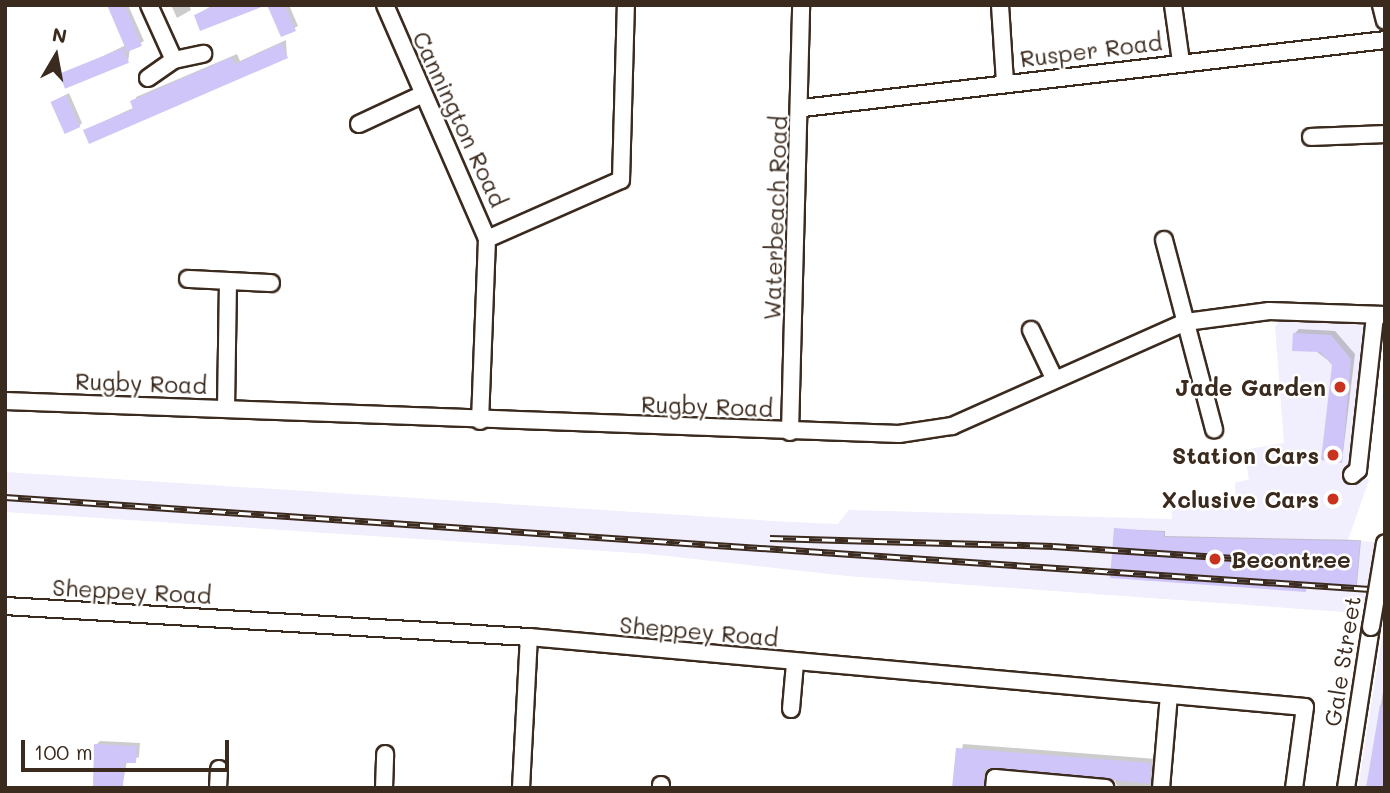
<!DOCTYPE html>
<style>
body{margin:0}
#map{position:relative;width:1390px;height:793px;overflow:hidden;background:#fff;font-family:Mali,sans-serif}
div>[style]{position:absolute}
.built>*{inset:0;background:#f1eefd}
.shadow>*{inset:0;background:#0003}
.building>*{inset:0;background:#cfc5f8;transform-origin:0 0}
.roads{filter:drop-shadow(2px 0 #3b2a1e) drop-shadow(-2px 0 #3b2a1e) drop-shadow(0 2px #3b2a1e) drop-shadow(0 -2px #3b2a1e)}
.minor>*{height:16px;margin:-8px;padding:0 8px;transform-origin:8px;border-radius:8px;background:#fff}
.rail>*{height:7px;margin-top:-3.5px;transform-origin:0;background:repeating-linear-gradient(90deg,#fff 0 13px,#3b2a1e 0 26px);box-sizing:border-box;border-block:2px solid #3b2a1e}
.bridges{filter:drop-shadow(2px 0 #3b2a1e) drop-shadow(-2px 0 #3b2a1e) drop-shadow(0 2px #3b2a1e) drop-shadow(0 -2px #3b2a1e)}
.minor-bridge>*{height:16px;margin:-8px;padding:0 8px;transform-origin:8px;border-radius:8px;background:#fff}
.dots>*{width:19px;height:19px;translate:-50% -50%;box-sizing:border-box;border:4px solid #fff;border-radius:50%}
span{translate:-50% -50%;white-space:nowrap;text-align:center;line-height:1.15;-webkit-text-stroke:5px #fff;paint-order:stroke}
.street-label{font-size:23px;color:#3b2a1e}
.poi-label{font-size:23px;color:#3b2a1e;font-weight:700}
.right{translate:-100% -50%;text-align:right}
.left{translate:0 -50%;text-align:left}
.frame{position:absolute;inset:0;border:7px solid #3b2a1e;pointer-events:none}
.north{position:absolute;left:21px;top:21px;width:70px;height:70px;-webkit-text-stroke:5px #fff;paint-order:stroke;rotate:10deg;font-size:19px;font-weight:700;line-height:28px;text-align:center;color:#3b2a1e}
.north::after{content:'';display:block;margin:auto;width:24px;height:32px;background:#3b2a1e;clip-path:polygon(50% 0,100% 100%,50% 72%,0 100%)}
.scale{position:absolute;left:21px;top:740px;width:208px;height:32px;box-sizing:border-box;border:4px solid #3b2a1e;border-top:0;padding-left:9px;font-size:21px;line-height:24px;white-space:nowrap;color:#3b2a1e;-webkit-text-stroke:5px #fff;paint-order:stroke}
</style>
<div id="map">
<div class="built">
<div style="clip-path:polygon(1281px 318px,1356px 320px,1367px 332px,1353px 465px,1369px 480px,1348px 540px,1385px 543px,1385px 606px,1360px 603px,1358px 613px,847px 576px,649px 554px,5px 512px,5px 472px,791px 522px,838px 524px,849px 510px,1172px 519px,1171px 501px,1236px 505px,1235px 483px,1249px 479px,1244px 450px,1284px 443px,1275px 327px)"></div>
<div style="clip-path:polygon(1384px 624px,1385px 788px,1358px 788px)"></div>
</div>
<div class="shadow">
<div style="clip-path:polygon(109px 5px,128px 5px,144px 41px,130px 49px,128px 62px,62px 76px,126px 45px)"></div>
<div style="clip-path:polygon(171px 5px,189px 5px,191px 10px,177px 18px)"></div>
<div style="clip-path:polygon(213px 5px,261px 5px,196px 15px)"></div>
<div style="clip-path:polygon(272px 5px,289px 5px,298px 26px,282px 35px)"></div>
<div style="clip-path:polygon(286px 40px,287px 57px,85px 130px,135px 107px,136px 97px,237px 54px,240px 61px)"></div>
<div style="clip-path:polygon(69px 93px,82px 123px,79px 126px,52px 102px)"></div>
<div style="clip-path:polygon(1299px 329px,1335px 331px,1355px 354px,1342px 461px,1334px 365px,1294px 334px)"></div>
<div style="clip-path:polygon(1115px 529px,1165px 531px,1165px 536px,1361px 540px,1357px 585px,1307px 584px,1305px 590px)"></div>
<div style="clip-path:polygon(1385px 678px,1385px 788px,1369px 788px)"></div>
<div style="clip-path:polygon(100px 741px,140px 743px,139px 757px,127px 761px,122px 788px,96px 745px)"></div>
<div style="clip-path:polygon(963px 744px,1156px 759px,1154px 788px,1118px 788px,1113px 777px,989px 767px,988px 788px,954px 788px)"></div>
</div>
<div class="building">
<div style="clip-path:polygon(107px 5px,125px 5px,142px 46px,127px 52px)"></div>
<div style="clip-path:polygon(217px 5px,264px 5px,264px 6px,200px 31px,194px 15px)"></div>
<div style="clip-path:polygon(267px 5px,285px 5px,296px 31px,281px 37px)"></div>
<div style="clip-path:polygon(282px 43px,288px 58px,89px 144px,83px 130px,133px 109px,130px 101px,232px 57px,235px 64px)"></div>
<div style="left:123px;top:48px;width:16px;height:69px;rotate:68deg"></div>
<div style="left:66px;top:95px;width:35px;height:17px;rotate:66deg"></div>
<div style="clip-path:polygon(1293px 333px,1331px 335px,1351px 359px,1342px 463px,1321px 460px,1332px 365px,1320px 352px,1292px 351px)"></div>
<div style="clip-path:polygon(1114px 528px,1164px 532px,1164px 537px,1360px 541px,1356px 589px,1306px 586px,1306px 592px,1110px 578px)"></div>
<div style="clip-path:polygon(1380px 705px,1385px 706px,1385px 788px,1366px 788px)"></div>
<div style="clip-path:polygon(94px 744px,137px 746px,136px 763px,124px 763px,123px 788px,93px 788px)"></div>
<div style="clip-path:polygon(956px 748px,1151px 763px,1150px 784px,996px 768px,985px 769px,984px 788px,952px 788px)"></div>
</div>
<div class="roads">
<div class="minor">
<div style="left:149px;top:5px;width:60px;rotate:65.6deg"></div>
<div style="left:385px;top:5px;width:255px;rotate:66.4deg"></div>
<div style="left:487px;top:239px;width:182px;rotate:92.2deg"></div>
<div style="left:1000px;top:5px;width:78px;rotate:86.3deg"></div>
<div style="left:1173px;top:5px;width:58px;rotate:82deg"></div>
<div style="left:1381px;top:5px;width:16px;rotate:76deg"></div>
<div style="left:148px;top:78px;width:32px;rotate:-35deg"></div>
<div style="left:174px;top:60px;width:30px;rotate:-12deg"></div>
<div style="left:803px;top:108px;width:586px;rotate:-6.66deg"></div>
<div style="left:359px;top:124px;width:68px;rotate:-25.1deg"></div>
<div style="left:1311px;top:137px;width:74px;rotate:-2.3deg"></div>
<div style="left:487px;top:239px;width:146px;rotate:-23.8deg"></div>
<div style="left:621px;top:180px;width:175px;rotate:-88.4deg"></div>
<div style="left:1164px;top:240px;width:196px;rotate:75.2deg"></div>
<div style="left:188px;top:279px;width:83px;rotate:2.8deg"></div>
<div style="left:1031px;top:330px;width:51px;rotate:64.4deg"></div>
<div style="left:5px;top:401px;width:895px;rotate:2.11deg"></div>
<div style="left:899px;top:434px;width:54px;rotate:-8.6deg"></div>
<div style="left:952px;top:426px;width:256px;rotate:-24deg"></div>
<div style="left:1186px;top:322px;width:84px;rotate:-7.5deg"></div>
<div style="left:1269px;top:311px;width:116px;rotate:2deg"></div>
<div style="left:226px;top:409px;width:127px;rotate:-89.1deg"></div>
<div style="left:790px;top:432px;width:427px;rotate:-88.5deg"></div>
<div style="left:1352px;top:475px;width:8px;rotate:-40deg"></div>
<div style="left:1358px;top:470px;width:156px;rotate:-83.7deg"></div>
<div style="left:5px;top:606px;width:525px;rotate:3.39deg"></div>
<div style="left:529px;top:637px;width:779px;rotate:5.15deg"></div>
<div style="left:1305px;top:707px;width:82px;rotate:97.7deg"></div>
<div style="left:791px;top:709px;width:46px;rotate:-85deg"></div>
<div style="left:218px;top:788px;width:19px;rotate:-87deg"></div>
<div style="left:384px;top:788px;width:34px;rotate:-88deg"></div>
<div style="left:521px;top:788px;width:151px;rotate:-87deg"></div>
<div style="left:661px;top:788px;width:3px;rotate:-90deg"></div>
<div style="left:994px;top:788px;width:10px;rotate:-84deg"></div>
<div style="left:995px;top:778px;width:111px;rotate:5.1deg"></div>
<div style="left:1161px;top:788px;width:93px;rotate:-85.1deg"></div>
<div style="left:1346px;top:788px;width:163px;rotate:-81.2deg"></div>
</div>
</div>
<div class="rail">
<div style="left:5px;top:497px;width:1383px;rotate:3.86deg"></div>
<div style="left:770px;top:538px;width:283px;rotate:1.6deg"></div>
<div style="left:1053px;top:546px;width:273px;rotate:3.8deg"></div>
</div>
<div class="bridges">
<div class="minor-bridge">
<div style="left:1371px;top:627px;width:85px;rotate:-80.5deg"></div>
</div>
</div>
<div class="dots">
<div style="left:1340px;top:387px;background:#c8321e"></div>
<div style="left:1333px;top:455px;background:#c8321e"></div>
<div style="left:1333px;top:499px;background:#c8321e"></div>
<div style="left:1215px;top:559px;background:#c8321e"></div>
</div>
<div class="street-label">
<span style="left:1091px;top:50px;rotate:-7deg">Rusper Road</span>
<span style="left:460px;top:119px;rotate:65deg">Cannington Road</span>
<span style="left:775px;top:218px;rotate:-88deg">Waterbeach Road</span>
<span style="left:141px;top:383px;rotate:2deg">Rugby Road</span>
<span style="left:707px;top:406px;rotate:2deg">Rugby Road</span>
<span style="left:132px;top:591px;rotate:3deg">Sheppey Road</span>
<span style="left:699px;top:631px;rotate:5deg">Sheppey Road</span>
<span style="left:1342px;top:661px;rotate:-81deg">Gale Street</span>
</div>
<div class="poi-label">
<span class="right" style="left:1326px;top:387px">Jade Garden</span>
<span class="right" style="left:1319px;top:455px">Station Cars</span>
<span class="right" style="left:1319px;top:499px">Xclusive Cars</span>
<span class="left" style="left:1231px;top:559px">Becontree</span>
</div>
<div class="frame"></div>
<div class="north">N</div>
<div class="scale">100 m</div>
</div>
